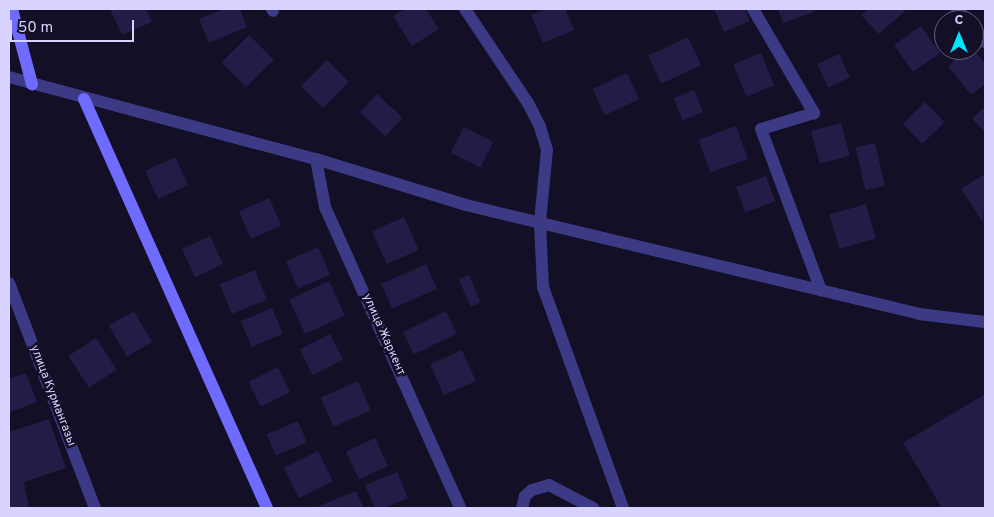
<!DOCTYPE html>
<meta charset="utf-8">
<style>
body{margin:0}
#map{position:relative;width:994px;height:517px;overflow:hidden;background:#130f26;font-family:Overpass,sans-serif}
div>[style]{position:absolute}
.building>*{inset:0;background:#241b47;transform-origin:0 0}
.street>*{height:12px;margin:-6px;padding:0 6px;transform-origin:6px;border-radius:6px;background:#3d3a85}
.secondary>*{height:12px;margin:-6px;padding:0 6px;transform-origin:6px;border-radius:6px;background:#6f6bff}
span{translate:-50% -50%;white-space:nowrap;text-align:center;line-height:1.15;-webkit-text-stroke:5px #130f26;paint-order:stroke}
.street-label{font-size:12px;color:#d9d4ff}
.frame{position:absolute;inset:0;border:10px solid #d9d4ff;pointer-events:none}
.north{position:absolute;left:934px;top:10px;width:50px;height:50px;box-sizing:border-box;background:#130f26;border:1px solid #625e7d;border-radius:50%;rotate:0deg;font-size:14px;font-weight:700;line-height:20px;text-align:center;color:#d9d4ff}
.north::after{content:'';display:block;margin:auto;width:18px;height:22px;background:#00e5ff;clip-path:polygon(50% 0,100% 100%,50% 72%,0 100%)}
.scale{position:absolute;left:10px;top:20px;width:124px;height:22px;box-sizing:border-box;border:2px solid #d9d4ff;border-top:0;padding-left:6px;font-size:15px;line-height:18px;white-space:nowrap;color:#d9d4ff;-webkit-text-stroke:4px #130f26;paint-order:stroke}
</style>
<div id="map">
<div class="building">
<div style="clip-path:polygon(110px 9px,146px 9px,152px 22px,122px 35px)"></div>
<div style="clip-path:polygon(224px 9px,240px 9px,247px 27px,209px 43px,199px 19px)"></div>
<div style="clip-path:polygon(405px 9px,426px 9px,439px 29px,412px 46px,393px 16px)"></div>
<div style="clip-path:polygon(546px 9px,565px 9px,574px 30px,543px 43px,531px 15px)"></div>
<div style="clip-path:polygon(714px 9px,745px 9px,750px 21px,724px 32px)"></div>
<div style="clip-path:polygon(778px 9px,812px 9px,814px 12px,783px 23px)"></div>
<div style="clip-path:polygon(868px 9px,903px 9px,905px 11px,879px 34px,861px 15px)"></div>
<div style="left:921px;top:26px;width:33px;height:33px;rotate:55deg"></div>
<div style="left:249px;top:35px;width:35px;height:39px;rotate:45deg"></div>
<div style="left:688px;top:37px;width:31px;height:44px;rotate:65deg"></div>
<div style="clip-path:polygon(967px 50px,974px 50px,985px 64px,985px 84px,971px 95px,948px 66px)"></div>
<div style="left:761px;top:53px;width:35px;height:30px;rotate:68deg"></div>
<div style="left:839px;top:54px;width:26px;height:24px;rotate:65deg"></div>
<div style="left:327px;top:60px;width:31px;height:37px;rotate:45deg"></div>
<div style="left:627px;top:73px;width:29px;height:38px;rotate:65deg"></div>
<div style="left:694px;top:90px;width:24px;height:22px;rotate:68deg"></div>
<div style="left:377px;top:94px;width:35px;height:25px;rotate:43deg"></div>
<div style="left:925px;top:102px;width:28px;height:31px;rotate:46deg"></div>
<div style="clip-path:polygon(985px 107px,985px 133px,972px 118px)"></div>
<div style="left:841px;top:123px;width:34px;height:31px;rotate:75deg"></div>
<div style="left:736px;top:126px;width:35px;height:40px;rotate:70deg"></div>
<div style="left:464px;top:127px;width:33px;height:29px;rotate:27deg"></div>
<div style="left:875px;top:143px;width:44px;height:20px;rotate:77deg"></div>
<div style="left:175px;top:157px;width:31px;height:33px;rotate:65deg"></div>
<div style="clip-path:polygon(983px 175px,985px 178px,983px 222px,961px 189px)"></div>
<div style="left:766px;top:176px;width:27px;height:32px;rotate:70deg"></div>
<div style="left:269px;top:198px;width:30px;height:33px;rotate:66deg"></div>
<div style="left:866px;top:204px;width:36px;height:38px;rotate:74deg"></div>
<div style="left:404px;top:217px;width:36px;height:35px;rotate:66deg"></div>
<div style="left:210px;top:236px;width:31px;height:31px;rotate:65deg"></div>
<div style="left:318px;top:247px;width:30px;height:35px;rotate:66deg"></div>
<div style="left:426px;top:264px;width:27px;height:49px;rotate:66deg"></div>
<div style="left:255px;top:270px;width:32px;height:38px;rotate:68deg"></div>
<div style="left:469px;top:275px;width:30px;height:11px;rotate:67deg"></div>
<div style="left:329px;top:281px;width:38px;height:44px;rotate:65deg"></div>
<div style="left:272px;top:308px;width:28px;height:34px;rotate:67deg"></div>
<div style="left:134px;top:311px;width:36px;height:29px;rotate:60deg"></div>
<div style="left:446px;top:311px;width:25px;height:48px;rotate:64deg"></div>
<div style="left:330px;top:334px;width:29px;height:34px;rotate:63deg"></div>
<div style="left:96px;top:338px;width:38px;height:33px;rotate:57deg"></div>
<div style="left:462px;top:350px;width:34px;height:35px;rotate:66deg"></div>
<div style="left:278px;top:367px;width:28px;height:33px;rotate:64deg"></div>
<div style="clip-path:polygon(26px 373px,37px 402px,9px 413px,9px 379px)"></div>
<div style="left:358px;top:381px;width:32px;height:41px;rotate:66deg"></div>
<div style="clip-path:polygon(985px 394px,985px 508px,942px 508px,903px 443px)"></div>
<div style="clip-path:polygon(49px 419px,66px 468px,24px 482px,29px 508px,9px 508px,9px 432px)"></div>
<div style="left:298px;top:421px;width:23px;height:34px;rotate:67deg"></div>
<div style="left:375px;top:438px;width:31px;height:32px;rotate:65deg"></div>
<div style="left:318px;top:451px;width:34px;height:38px;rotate:64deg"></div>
<div style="clip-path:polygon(397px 472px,408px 498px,385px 508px,375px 508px,365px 485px)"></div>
<div style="clip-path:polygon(356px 491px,364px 508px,314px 508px)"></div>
</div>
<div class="street">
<div style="left:272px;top:9px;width:2px;rotate:63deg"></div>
<div style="left:465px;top:9px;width:113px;rotate:56.2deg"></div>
<div style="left:528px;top:103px;width:27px;rotate:63deg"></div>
<div style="left:540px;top:127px;width:24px;rotate:73deg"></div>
<div style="left:547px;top:150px;width:72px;rotate:95.6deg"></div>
<div style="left:540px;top:222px;width:65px;rotate:87.4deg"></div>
<div style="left:543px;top:287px;width:235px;rotate:70.1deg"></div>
<div style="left:753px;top:9px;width:121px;rotate:59.6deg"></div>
<div style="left:814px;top:113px;width:55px;rotate:163.2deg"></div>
<div style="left:761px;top:129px;width:172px;rotate:69.6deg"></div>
<div style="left:957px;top:9px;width:15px;rotate:48deg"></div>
<div style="left:974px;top:28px;width:18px;rotate:52deg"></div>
<div style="left:9px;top:77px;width:318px;rotate:15deg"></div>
<div style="left:316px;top:159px;width:157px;rotate:17deg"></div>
<div style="left:466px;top:205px;width:466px;rotate:13.5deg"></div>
<div style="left:919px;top:314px;width:66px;rotate:6.9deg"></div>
<div style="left:316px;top:159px;width:49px;rotate:79.4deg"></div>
<div style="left:325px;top:207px;width:330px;rotate:65.8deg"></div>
<div style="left:9px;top:283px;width:241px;rotate:69.1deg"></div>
<div style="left:522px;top:508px;width:12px;rotate:-76deg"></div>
<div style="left:525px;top:496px;width:9px;rotate:-41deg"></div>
<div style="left:532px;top:490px;width:18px;rotate:-16deg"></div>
<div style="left:549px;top:485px;width:50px;rotate:27.6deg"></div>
</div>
<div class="secondary">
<div style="left:12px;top:9px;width:78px;rotate:75.1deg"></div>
<div style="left:84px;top:99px;width:448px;rotate:65.9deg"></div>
</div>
<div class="street-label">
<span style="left:383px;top:335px;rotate:66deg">улица Жаркент</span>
<span style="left:52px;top:396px;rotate:69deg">улица Курмангазы</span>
</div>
<div class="frame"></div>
<div class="north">С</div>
<div class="scale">50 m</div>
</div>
